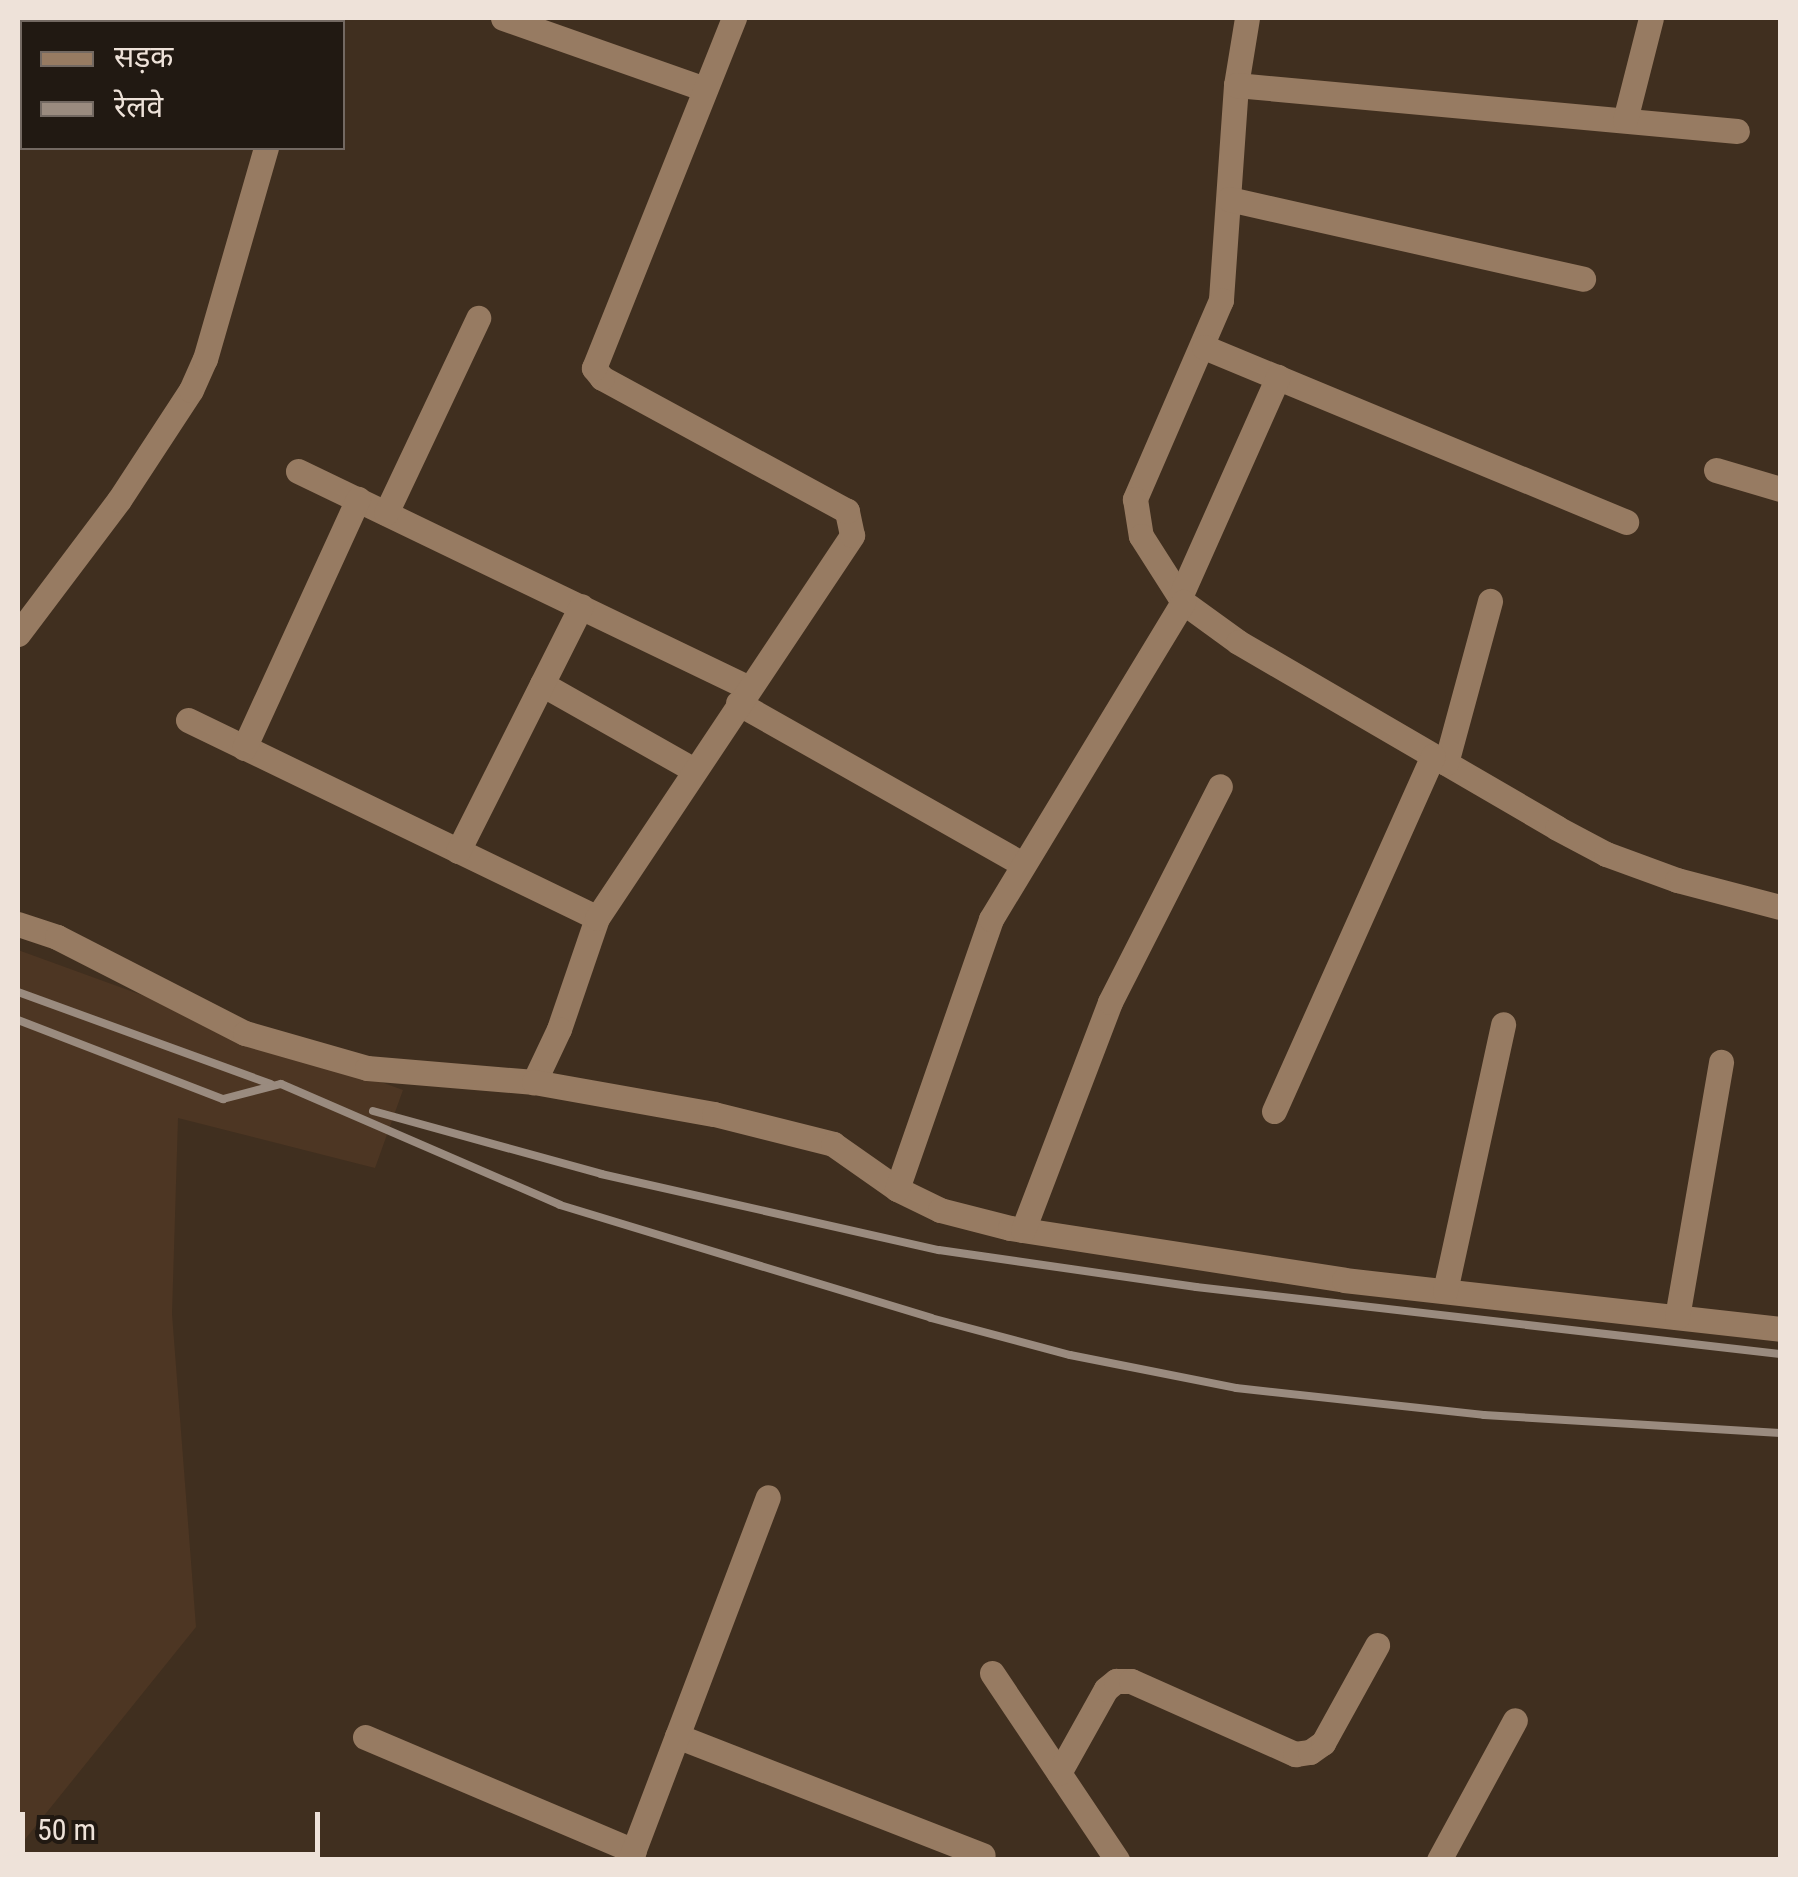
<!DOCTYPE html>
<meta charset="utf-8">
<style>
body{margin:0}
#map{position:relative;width:1798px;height:1877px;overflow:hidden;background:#402f1f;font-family:"Roboto Condensed","Noto Sans Devanagari",sans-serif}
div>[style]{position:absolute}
.built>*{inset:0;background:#4d3623}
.minor>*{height:25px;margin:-12.5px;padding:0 12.5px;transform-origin:12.5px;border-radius:12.5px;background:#977b62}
.rail>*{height:8px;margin:-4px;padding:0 4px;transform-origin:4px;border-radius:4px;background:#9a8b7f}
span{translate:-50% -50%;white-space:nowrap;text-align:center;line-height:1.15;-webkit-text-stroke:10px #211912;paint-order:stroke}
.frame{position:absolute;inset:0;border:20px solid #eee2d9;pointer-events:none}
.legend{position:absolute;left:20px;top:20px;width:325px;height:130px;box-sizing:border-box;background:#211912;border:2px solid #736962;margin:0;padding:12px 18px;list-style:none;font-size:30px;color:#eee2d9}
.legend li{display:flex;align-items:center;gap:20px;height:50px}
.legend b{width:50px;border:2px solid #736962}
.scale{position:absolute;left:20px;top:1812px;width:300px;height:45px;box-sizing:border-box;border:5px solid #eee2d9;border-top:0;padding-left:12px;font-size:30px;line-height:35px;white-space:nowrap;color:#eee2d9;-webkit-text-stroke:8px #211912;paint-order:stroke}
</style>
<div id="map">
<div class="built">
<div style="clip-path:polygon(18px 950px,403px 1090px,375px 1168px,178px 1118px,172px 1314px,196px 1627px,18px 1848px)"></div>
</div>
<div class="minor">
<div style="left:175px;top:18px;width:16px;rotate:14deg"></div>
<div style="left:503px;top:18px;width:214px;rotate:19.4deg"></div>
<div style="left:1247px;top:18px;width:68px;rotate:99.3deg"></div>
<div style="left:1236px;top:85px;width:216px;rotate:94deg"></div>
<div style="left:1221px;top:300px;width:217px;rotate:113.4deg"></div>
<div style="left:1135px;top:499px;width:37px;rotate:81deg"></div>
<div style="left:1141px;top:536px;width:78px;rotate:57.5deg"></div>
<div style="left:1183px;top:602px;width:68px;rotate:36deg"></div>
<div style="left:1238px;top:642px;width:369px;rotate:30.2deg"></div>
<div style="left:1557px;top:828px;width:55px;rotate:28deg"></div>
<div style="left:1606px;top:854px;width:76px;rotate:20.1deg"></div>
<div style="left:1677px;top:880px;width:106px;rotate:14.7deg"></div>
<div style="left:1236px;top:85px;width:503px;rotate:5.25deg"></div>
<div style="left:1625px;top:120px;width:105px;rotate:-75.7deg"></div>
<div style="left:1229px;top:199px;width:363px;rotate:12.7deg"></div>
<div style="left:1204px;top:347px;width:457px;rotate:22.5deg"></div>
<div style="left:1716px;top:470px;width:67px;rotate:16.5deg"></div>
<div style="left:298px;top:471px;width:500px;rotate:25.7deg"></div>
<div style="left:386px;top:513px;width:216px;rotate:-64.7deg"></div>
<div style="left:1180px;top:597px;width:241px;rotate:-66deg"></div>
<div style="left:18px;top:634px;width:168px;rotate:-53deg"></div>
<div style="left:119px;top:500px;width:131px;rotate:-56.8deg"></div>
<div style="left:191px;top:390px;width:34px;rotate:-66deg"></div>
<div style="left:205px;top:359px;width:220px;rotate:-73.9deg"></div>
<div style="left:542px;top:684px;width:175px;rotate:29.5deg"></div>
<div style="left:738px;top:703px;width:326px;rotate:29.5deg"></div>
<div style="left:188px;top:720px;width:454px;rotate:25.8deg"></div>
<div style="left:597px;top:918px;width:117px;rotate:108.9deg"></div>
<div style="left:559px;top:1029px;width:59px;rotate:115.3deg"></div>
<div style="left:244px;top:748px;width:274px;rotate:-65.4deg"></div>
<div style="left:1446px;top:763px;width:168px;rotate:-74.8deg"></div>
<div style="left:458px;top:851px;width:274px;rotate:-63.3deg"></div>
<div style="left:597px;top:918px;width:460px;rotate:-56.3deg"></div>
<div style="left:852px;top:535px;width:25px;rotate:-102deg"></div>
<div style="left:847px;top:511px;width:279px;rotate:-151.5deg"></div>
<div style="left:602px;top:378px;width:13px;rotate:-129deg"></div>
<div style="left:594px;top:368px;width:377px;rotate:-68.2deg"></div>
<div style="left:18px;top:924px;width:41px;rotate:18.4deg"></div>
<div style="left:57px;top:937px;width:211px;rotate:27.1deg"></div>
<div style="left:245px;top:1033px;width:127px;rotate:16deg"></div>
<div style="left:367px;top:1068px;width:168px;rotate:4.8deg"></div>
<div style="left:534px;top:1082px;width:183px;rotate:10.1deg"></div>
<div style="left:714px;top:1114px;width:123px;rotate:14.1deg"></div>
<div style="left:833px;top:1144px;width:78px;rotate:35.1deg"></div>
<div style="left:897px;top:1189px;width:48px;rotate:26deg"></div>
<div style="left:940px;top:1210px;width:72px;rotate:14.4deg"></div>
<div style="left:1010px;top:1228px;width:338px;rotate:8.8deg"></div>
<div style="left:1344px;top:1280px;width:439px;rotate:6.4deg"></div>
<div style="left:1274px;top:1111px;width:389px;rotate:-65.9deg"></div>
<div style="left:897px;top:1189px;width:286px;rotate:-70.8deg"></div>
<div style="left:991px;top:919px;width:371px;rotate:-58.8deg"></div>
<div style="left:1023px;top:1230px;width:244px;rotate:-69.1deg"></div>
<div style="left:1110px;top:1002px;width:242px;rotate:-63deg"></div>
<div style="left:1445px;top:1291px;width:273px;rotate:-77.7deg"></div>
<div style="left:1677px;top:1317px;width:259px;rotate:-80.2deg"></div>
<div style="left:992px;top:1673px;width:225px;rotate:56.2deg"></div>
<div style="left:677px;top:1736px;width:328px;rotate:21.3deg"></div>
<div style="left:365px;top:1737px;width:292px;rotate:23deg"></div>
<div style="left:1059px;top:1773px;width:96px;rotate:-60.8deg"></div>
<div style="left:1106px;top:1689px;width:13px;rotate:-39deg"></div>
<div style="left:1116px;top:1681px;width:15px"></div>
<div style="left:1131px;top:1681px;width:180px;rotate:24deg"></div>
<div style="left:1295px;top:1754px;width:15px;rotate:-8deg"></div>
<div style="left:1310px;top:1752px;width:16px;rotate:-35deg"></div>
<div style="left:1323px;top:1743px;width:112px;rotate:-61.1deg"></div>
<div style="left:630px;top:1860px;width:388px;rotate:-69.2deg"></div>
<div style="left:1439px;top:1860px;width:159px;rotate:-61.5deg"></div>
</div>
<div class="rail">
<div style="left:18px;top:992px;width:269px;rotate:20deg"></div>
<div style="left:18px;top:1020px;width:220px;rotate:21.1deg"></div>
<div style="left:223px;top:1099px;width:60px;rotate:-14.5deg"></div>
<div style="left:281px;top:1084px;width:304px;rotate:23.4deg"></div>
<div style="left:560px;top:1205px;width:388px;rotate:16.9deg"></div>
<div style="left:931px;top:1318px;width:144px;rotate:14.9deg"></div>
<div style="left:1070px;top:1355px;width:169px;rotate:11.2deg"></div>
<div style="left:1236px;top:1388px;width:249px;rotate:6.2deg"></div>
<div style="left:1484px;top:1415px;width:297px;rotate:3.5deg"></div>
<div style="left:373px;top:1111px;width:237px;rotate:15.4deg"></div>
<div style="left:601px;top:1174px;width:346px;rotate:12.7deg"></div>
<div style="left:939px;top:1250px;width:260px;rotate:8.2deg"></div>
<div style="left:1196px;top:1287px;width:588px;rotate:6.54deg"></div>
</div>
<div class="frame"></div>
<ul class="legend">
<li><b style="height:12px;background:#977b62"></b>सड़क</li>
<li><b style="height:12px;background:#9a8b7f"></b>रेलवे</li>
</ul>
<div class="scale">50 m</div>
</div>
